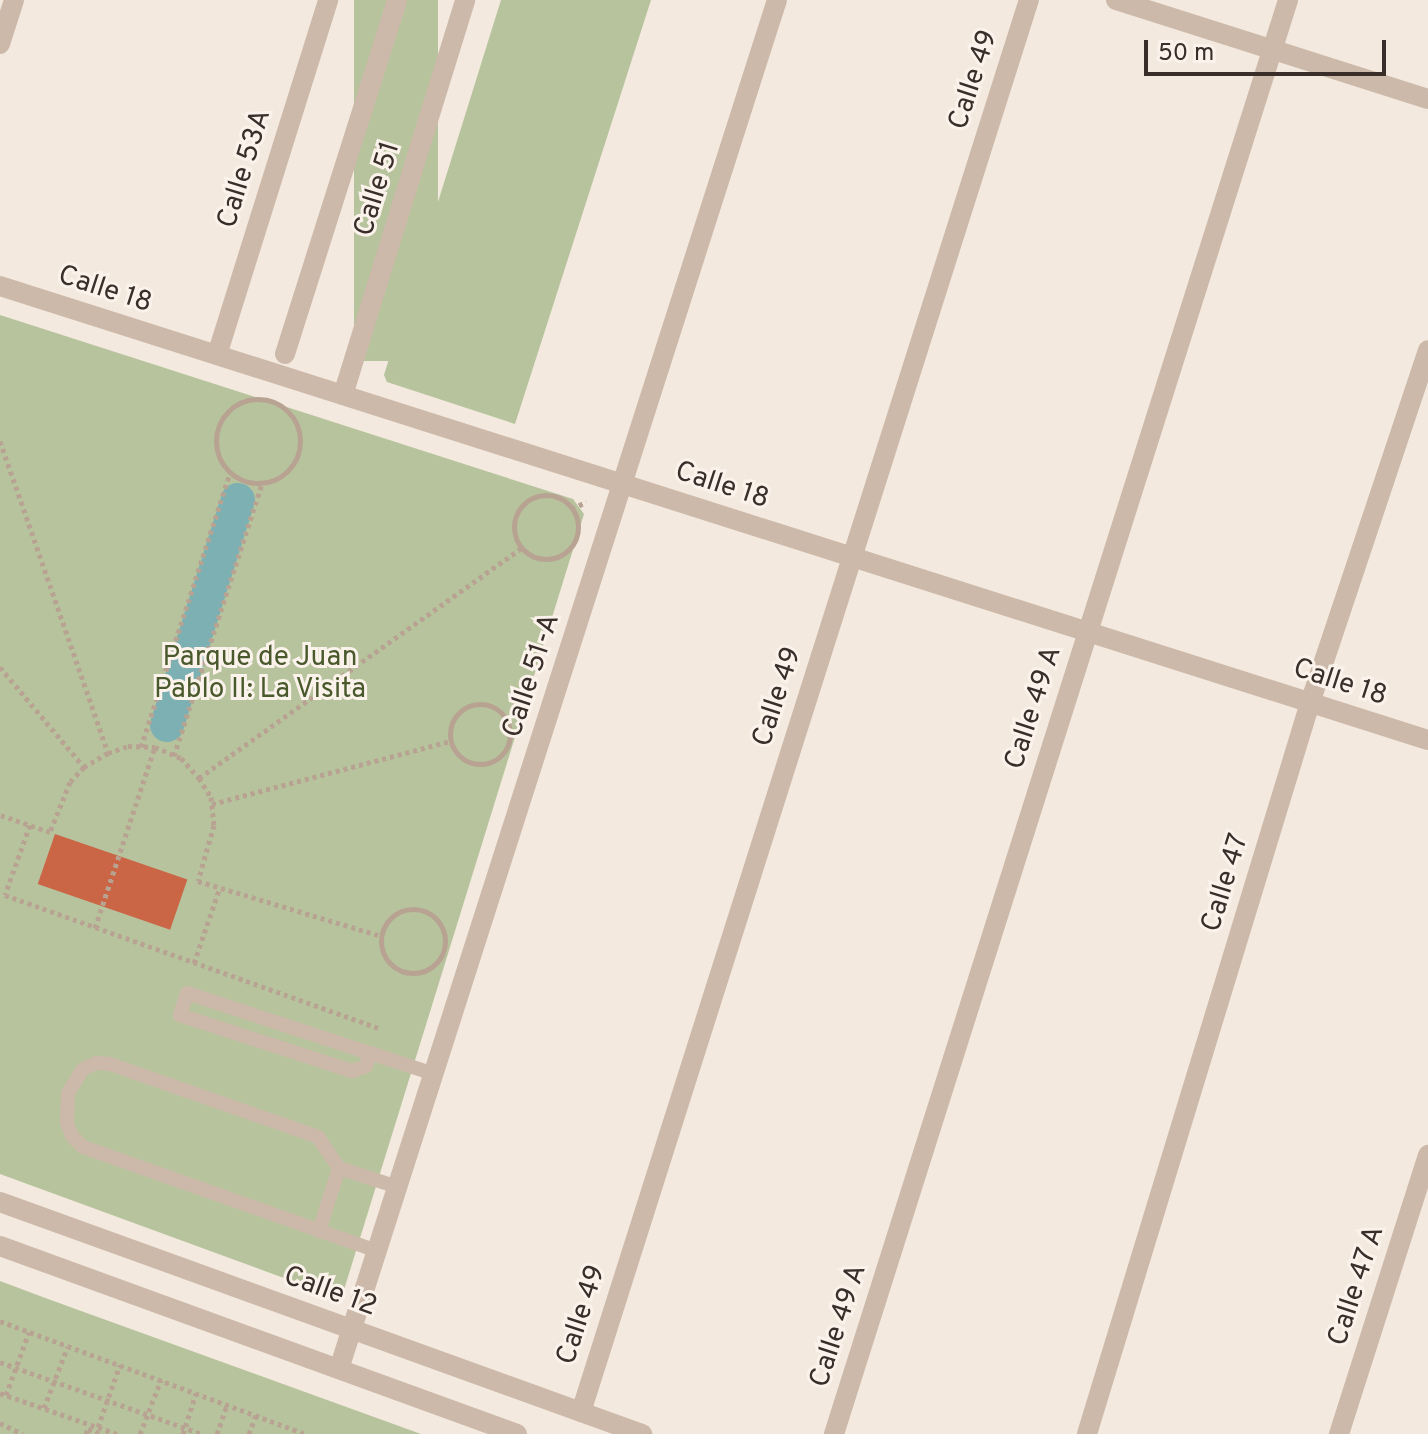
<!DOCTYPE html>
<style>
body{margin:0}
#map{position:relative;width:1428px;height:1434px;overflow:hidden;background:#f3e9de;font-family:Overpass,sans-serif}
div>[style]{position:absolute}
.green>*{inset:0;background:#b7c39d;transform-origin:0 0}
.canal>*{height:34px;margin:-17px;padding:0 17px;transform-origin:17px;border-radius:17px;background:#7cb0b2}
.building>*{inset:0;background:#ca6546;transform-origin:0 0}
.path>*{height:5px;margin-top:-2.5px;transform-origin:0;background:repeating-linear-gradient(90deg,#b8a393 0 4px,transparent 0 8px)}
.path>.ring{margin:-2.5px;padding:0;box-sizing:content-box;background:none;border:5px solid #b8a393;border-radius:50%}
.service>*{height:14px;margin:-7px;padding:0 7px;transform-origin:7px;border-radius:7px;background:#ccb9a9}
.pedestrian>*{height:20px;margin:-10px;padding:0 10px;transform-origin:10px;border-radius:10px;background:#ccb9a9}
.minor>*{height:20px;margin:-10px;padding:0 10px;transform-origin:10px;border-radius:10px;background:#ccb9a9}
.tertiary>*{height:20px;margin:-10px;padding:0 10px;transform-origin:10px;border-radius:10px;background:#ccb9a9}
span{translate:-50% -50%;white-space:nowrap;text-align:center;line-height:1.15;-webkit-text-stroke:6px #fbf3eb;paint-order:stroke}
.street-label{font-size:28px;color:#392e29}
.park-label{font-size:28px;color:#49592c}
.scale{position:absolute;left:1144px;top:40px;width:242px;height:36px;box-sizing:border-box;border:4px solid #392e29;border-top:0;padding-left:10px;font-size:24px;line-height:28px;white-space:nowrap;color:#392e29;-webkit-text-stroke:6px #fbf3eb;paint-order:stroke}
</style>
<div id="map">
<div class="green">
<div style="left:354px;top:0;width:84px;height:361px"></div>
<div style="clip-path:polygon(501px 0,651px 0,515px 424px,387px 382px,384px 375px)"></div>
<div style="clip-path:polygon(0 315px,573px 499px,584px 514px,343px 1293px,333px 1296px,0 1174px)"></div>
<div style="clip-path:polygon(0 1281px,48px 1299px,421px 1434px,0 1434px)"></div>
</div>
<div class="canal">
<div style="left:167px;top:725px;width:236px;rotate:-72.5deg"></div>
</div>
<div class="building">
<div style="left:55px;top:834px;width:140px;height:53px;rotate:19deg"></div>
</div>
<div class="path">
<div class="ring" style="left:216px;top:399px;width:79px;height:79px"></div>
<div style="left:0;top:441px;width:330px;rotate:70.9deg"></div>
<div style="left:108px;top:753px;width:28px;rotate:150deg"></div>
<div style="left:84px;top:767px;width:21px;rotate:133deg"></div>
<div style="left:70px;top:782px;width:54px;rotate:111.8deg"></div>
<div style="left:50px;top:832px;width:53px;rotate:-161.2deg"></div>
<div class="ring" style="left:514px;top:495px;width:59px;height:59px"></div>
<div style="left:572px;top:509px;width:16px;rotate:-27deg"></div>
<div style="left:0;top:667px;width:131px;rotate:50deg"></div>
<div class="ring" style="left:450px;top:704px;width:55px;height:55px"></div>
<div style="left:141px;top:747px;width:288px;rotate:-72deg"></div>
<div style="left:108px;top:753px;width:21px;rotate:-19deg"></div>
<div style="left:128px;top:746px;width:27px;rotate:2deg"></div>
<div style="left:155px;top:747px;width:28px;rotate:23deg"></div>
<div style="left:181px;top:758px;width:27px;rotate:48deg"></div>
<div style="left:199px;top:778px;width:22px;rotate:58deg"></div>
<div style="left:211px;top:797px;width:28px;rotate:84deg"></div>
<div style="left:214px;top:825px;width:58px;rotate:105.9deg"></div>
<div style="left:198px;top:881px;width:191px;rotate:16.7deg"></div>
<div style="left:174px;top:756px;width:287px;rotate:-72.1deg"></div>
<div style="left:199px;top:778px;width:397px;rotate:-35.5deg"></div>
<div style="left:212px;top:804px;width:247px;rotate:-14.8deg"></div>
<div style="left:30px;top:825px;width:74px;rotate:109.7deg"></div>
<div style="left:5px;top:895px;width:396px;rotate:19.6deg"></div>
<div class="ring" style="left:381px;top:909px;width:59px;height:59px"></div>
<div style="left:95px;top:928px;width:191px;rotate:-71.7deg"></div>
<div style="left:194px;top:963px;width:80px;rotate:-71.1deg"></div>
<div style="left:0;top:1321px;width:325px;rotate:20.3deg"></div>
<div style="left:0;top:1362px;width:214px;rotate:19.6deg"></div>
<div style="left:0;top:1393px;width:124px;rotate:19.3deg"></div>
<div style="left:6px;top:1395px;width:67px;rotate:-69.9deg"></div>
<div style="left:44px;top:1408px;width:66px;rotate:-68.8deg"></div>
<div style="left:0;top:1423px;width:25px;rotate:26deg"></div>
<div style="left:98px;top:1427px;width:66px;rotate:-70.5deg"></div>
<div style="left:86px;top:1434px;width:5px;rotate:-68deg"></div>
<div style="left:88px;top:1429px;width:14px;rotate:21deg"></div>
<div style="left:140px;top:1434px;width:58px;rotate:-68.7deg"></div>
<div style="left:183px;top:1434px;width:43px;rotate:-72.4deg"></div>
<div style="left:217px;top:1434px;width:31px;rotate:-71deg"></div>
<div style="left:249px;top:1434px;width:20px;rotate:-70deg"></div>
</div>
<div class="service">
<div style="left:370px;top:1053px;width:14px;rotate:107deg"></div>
<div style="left:366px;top:1066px;width:15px;rotate:160deg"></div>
<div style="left:352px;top:1071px;width:181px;rotate:-162deg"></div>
<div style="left:180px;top:1015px;width:23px;rotate:-72deg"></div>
<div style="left:187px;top:993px;width:193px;rotate:18.2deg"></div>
<div style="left:370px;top:1053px;width:67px;rotate:18.2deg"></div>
<div style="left:319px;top:1231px;width:66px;rotate:-72.4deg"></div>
<div style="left:377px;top:1251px;width:312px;rotate:-160.5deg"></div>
<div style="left:83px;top:1147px;width:16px;rotate:-135deg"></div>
<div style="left:72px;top:1136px;width:14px;rotate:-111deg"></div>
<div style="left:67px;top:1123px;width:30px;rotate:-88deg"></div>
<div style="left:68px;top:1093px;width:28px;rotate:-58deg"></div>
<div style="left:83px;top:1069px;width:14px;rotate:-25deg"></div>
<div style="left:96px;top:1063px;width:14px;rotate:4deg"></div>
<div style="left:110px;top:1064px;width:220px;rotate:19.3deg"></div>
<div style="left:318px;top:1137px;width:37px;rotate:56deg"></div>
<div style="left:339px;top:1168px;width:62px;rotate:17.9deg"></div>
</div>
<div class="pedestrian">
<div style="left:285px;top:354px;width:371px;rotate:-72.4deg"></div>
</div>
<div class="minor">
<div style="left:1116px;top:0;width:327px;rotate:17.6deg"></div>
<div style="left:0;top:44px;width:46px;rotate:-72.3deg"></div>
<div style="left:0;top:286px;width:1498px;rotate:17.64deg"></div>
<div style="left:217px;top:355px;width:372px;rotate:-72.6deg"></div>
<div style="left:343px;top:395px;width:413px;rotate:-72.8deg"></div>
<div style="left:339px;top:1369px;width:1437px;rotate:-72.26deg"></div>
<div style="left:581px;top:1412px;width:1481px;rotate:-72.4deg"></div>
<div style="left:834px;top:1434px;width:1504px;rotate:-72.43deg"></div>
<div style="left:1087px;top:1434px;width:764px;rotate:-73.04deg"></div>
<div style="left:1310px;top:703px;width:372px;rotate:-71.5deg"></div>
<div style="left:1339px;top:1434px;width:293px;rotate:-72.3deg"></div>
</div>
<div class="tertiary">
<div style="left:0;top:1202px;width:683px;rotate:19.87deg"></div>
<div style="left:0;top:1246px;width:550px;rotate:19.98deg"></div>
</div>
<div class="street-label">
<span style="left:974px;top:80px;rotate:-72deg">Calle 49</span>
<span style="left:245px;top:169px;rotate:-73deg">Calle 53A</span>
<span style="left:378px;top:189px;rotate:-73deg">Calle 51</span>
<span style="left:105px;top:290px;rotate:18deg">Calle 18</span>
<span style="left:722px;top:486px;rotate:18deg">Calle 18</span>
<span style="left:532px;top:676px;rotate:-72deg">Calle 51-A</span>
<span style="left:1340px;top:683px;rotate:18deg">Calle 18</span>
<span style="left:778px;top:697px;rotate:-72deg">Calle 49</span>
<span style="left:1034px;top:708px;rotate:-72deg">Calle 49 A</span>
<span style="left:1226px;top:883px;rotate:-73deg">Calle 47</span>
<span style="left:1357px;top:1286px;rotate:-72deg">Calle 47 A</span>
<span style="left:330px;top:1292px;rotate:20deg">Calle 12</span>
<span style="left:582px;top:1315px;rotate:-72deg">Calle 49</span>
<span style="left:839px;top:1326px;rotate:-72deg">Calle 49 A</span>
</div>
<div class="park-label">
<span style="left:260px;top:674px">Parque de Juan<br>Pablo II: La Visita</span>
</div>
<div class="scale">50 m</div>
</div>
